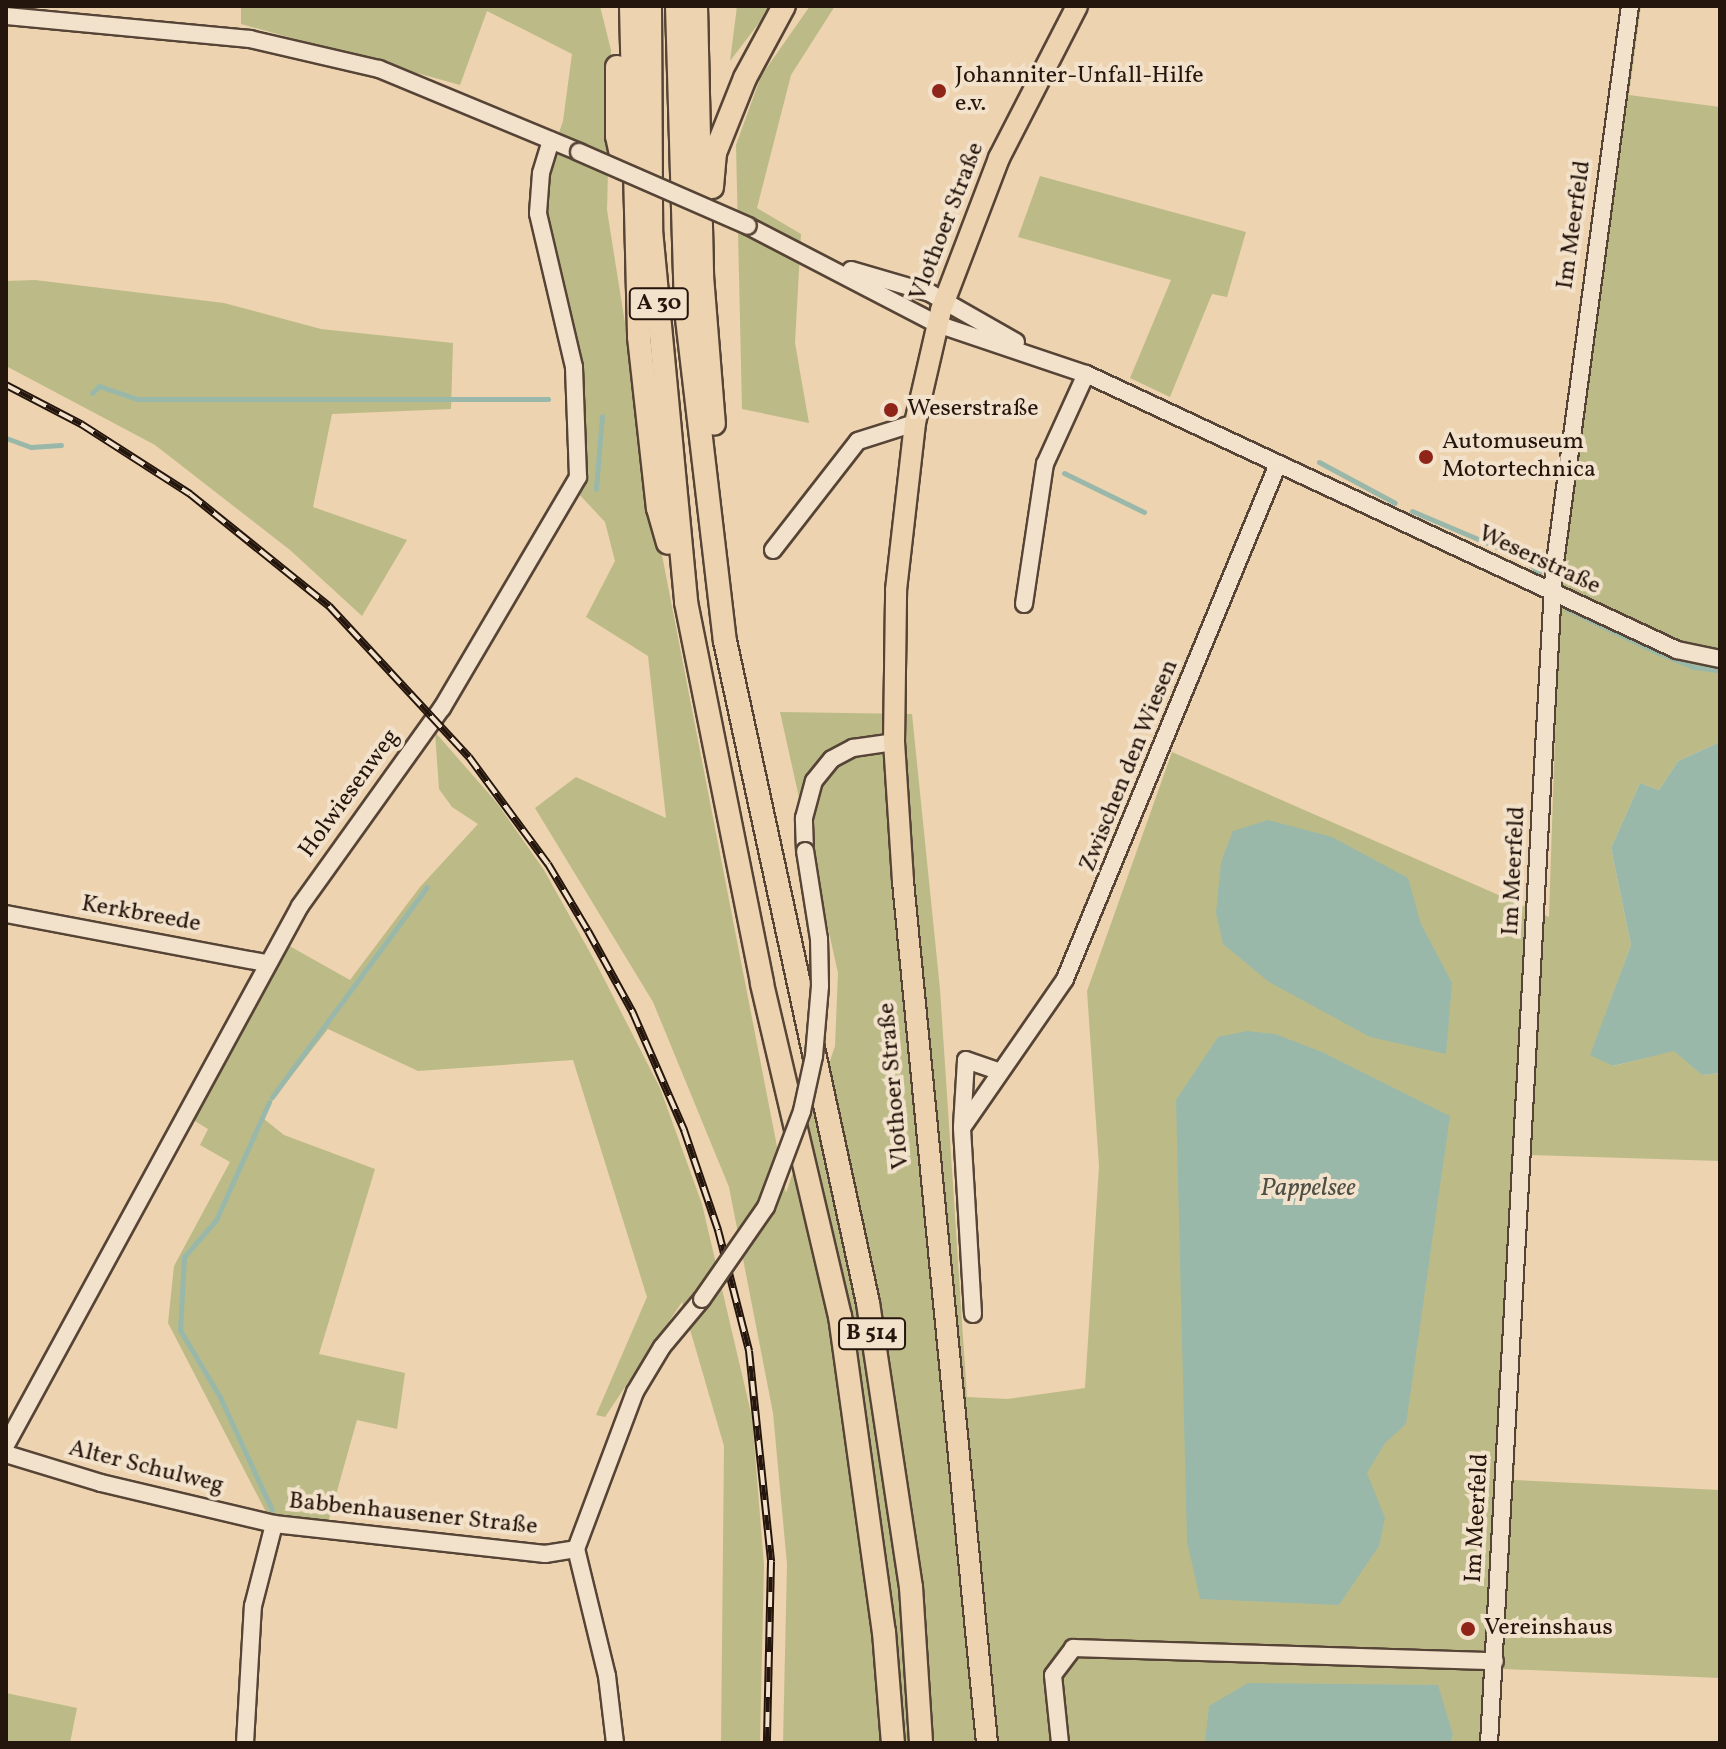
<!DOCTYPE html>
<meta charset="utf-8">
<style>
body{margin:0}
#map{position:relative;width:1726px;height:1749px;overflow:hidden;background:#edd3af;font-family:Vollkorn,serif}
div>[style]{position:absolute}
.green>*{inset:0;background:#bcbb88}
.water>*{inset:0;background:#99b8aa}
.stream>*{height:5px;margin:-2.5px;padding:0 2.5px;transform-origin:2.5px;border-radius:2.5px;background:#99b8aa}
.roads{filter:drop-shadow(2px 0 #564436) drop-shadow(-2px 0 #564436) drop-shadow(0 2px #564436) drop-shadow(0 -2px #564436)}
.minor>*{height:16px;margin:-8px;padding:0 8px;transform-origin:8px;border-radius:8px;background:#f3e2cb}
.major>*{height:20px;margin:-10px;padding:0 10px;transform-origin:10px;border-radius:10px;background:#edd3af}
.highway>*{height:22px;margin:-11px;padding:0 11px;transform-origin:11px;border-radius:11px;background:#edd3af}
.rail>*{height:8px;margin-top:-4px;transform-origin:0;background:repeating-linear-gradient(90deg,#f3e2cb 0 15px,#24150d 0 30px);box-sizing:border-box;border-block:2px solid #24150d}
.bridges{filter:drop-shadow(2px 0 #564436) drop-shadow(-2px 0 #564436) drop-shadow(0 2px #564436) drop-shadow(0 -2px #564436)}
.minor-bridge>*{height:16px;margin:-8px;padding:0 8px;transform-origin:8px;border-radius:8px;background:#f3e2cb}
.dots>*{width:22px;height:22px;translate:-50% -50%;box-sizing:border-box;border:4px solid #f3e2cb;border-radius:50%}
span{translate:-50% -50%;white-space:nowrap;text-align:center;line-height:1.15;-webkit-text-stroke:8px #f3e2cb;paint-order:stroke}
.shield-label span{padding:2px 6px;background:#f3e2cb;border:2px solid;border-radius:6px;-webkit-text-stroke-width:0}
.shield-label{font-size:22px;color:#24150d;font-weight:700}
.poi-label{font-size:24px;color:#24150d}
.left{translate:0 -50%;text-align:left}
.street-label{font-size:24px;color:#24150d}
.water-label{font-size:26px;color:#4d4e44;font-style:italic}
.frame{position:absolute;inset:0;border:8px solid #24150d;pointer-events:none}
</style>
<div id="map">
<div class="green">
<div style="clip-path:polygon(241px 6px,600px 6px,611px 50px,607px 210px,661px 550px,786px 1193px,835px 1046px,838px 973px,780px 712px,912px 714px,940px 989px,967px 1397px,1007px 1399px,1085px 1388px,1099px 1166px,1087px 991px,1172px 752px,1549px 917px,1559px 613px,1542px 603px,1545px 563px,1622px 6px,1641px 6px,1629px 95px,1720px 107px,1720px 742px,1678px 761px,1659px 790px,1640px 783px,1611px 848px,1631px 945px,1591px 1054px,1614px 1066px,1675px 1050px,1702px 1075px,1720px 1073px,1720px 1161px,1530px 1155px,1514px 1480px,1720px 1490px,1720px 1678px,1503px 1669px,1499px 1743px,783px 1743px,787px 1564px,773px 1413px,729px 1187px,653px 1002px,535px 808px,576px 777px,666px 818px,648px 656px,586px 617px,615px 561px,605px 522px,577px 492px,579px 413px,546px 219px,544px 176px,563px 121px,572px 54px,487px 11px,460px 85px,241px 24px)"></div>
<div style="clip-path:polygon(737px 6px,772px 6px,730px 61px)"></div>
<div style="clip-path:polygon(810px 6px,835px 6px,791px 75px,757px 208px,801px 234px,795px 343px,809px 423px,742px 409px,736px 145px,761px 76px)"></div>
<div style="clip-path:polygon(1040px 176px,1246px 232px,1227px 297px,1212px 294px,1170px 397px,1130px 378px,1171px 280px,1018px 237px)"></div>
<div style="clip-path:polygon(35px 280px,224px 303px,321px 329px,453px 343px,451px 409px,332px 414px,313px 507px,407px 540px,362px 616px,290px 550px,155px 445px,6px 366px,6px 281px)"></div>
<div style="clip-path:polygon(435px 732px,497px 803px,544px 870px,597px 965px,660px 1088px,702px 1204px,752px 1417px,764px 1565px,760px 1743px,721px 1743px,724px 1446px,682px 1302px,605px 1417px,596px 1415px,647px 1297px,573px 1060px,418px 1071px,328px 1029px,274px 1098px,264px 1119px,284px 1135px,375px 1169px,319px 1354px,405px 1373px,397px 1429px,357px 1420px,328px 1523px,266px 1512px,168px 1323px,174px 1266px,230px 1162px,200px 1145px,208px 1129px,180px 1112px,277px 939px,350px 980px,420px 887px,478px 824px,452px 807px,439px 789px)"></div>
<div style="clip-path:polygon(6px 1693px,77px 1708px,70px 1743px,6px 1743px)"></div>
</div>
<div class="water">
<div style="clip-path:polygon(1720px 742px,1720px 1073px,1702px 1075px,1674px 1051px,1613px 1066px,1590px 1055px,1631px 945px,1611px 848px,1640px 783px,1659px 790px,1678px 761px)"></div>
<div style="clip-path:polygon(1268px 820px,1332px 837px,1408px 878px,1421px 924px,1452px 983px,1446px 1054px,1370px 1037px,1269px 982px,1223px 944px,1216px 913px,1221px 862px,1233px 831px)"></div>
<div style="clip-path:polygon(1247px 1031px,1275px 1034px,1322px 1052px,1450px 1116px,1406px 1424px,1385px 1443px,1367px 1473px,1385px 1518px,1379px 1546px,1339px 1605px,1200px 1599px,1187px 1542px,1176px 1100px,1218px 1037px)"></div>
<div style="clip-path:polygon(1248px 1683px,1438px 1685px,1453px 1735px,1450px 1743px,1205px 1743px,1209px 1706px)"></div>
</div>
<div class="stream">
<div style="left:92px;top:393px;width:10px;rotate:-45deg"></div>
<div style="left:99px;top:386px;width:40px;rotate:18.9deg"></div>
<div style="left:137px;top:399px;width:411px"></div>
<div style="left:6px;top:438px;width:27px;rotate:20deg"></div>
<div style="left:31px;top:447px;width:30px;rotate:-4deg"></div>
<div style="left:1319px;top:462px;width:86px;rotate:28.3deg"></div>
<div style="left:1064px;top:473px;width:89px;rotate:26deg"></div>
<div style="left:596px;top:489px;width:73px;rotate:-85.3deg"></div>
<div style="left:1412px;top:511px;width:123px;rotate:23deg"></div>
<div style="left:1525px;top:559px;width:20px;rotate:45deg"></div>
<div style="left:1567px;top:609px;width:102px;rotate:25.6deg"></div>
<div style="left:1659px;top:653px;width:38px;rotate:22deg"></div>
<div style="left:1694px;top:667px;width:26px;rotate:7deg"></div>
<div style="left:272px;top:1097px;width:261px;rotate:-53.6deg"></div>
<div style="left:269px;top:1102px;width:129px;rotate:114.2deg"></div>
<div style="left:216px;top:1220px;width:49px;rotate:130.9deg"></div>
<div style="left:184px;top:1257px;width:73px;rotate:93.1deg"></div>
<div style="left:180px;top:1330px;width:78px;rotate:59.2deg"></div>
<div style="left:220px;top:1397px;width:124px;rotate:65.3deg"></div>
</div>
<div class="roads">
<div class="minor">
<div style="left:6px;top:16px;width:245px;rotate:5.4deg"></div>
<div style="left:250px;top:39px;width:132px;rotate:13.1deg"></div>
<div style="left:379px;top:69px;width:217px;rotate:22.5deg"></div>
<div style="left:748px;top:226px;width:213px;rotate:27.4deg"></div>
<div style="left:937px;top:324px;width:157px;rotate:18.6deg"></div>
<div style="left:1086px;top:374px;width:652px;rotate:25.03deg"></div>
<div style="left:1677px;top:650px;width:44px;rotate:11.8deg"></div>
<div style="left:851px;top:270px;width:82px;rotate:16.2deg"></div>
<div style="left:930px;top:293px;width:99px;rotate:29.7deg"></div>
<div style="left:773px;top:550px;width:138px;rotate:-52.1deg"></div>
<div style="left:858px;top:441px;width:60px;rotate:-17.5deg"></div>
<div style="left:1024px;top:604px;width:142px;rotate:-81.5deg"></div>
<div style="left:1045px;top:464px;width:99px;rotate:-65.5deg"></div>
<div style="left:805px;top:851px;width:33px;rotate:-92deg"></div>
<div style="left:804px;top:818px;width:38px;rotate:-75deg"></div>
<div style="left:814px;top:781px;width:28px;rotate:-51deg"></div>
<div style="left:832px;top:759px;width:24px;rotate:-28deg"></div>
<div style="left:853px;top:748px;width:41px;rotate:-8.3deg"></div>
<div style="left:6px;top:914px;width:265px;rotate:10.7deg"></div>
<div style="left:962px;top:1126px;width:66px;rotate:-86.5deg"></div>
<div style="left:966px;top:1060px;width:36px;rotate:19deg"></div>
<div style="left:973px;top:1314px;width:186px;rotate:-93.4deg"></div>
<div style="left:962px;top:1128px;width:181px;rotate:-55.3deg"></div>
<div style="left:1065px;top:979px;width:557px;rotate:-67.53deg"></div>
<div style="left:6px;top:1445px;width:614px;rotate:-61.39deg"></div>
<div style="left:300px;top:906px;width:244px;rotate:-54.4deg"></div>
<div style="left:442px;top:708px;width:268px;rotate:-59.5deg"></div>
<div style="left:578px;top:477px;width:110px;rotate:-92.1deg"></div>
<div style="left:574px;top:367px;width:158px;rotate:-103.2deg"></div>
<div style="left:538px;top:213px;width:40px;rotate:-85.7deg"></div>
<div style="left:541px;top:173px;width:34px;rotate:-73deg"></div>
<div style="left:6px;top:1454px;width:99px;rotate:17deg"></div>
<div style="left:101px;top:1483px;width:178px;rotate:13.3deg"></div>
<div style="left:274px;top:1524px;width:273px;rotate:6.3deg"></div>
<div style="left:545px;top:1554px;width:31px;rotate:-9deg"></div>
<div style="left:245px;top:1743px;width:137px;rotate:-86.7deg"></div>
<div style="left:253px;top:1606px;width:85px;rotate:-75.6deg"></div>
<div style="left:615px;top:1743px;width:67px;rotate:-96.8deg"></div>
<div style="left:607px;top:1676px;width:131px;rotate:-103.7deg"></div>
<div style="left:576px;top:1549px;width:168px;rotate:-69.4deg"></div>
<div style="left:635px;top:1392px;width:52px;rotate:-59deg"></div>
<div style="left:662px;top:1347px;width:62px;rotate:-50.2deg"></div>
<div style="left:1060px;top:1743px;width:68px;rotate:-95.9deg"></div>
<div style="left:1053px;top:1675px;width:34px;rotate:-53deg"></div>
<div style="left:1073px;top:1648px;width:422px;rotate:1.8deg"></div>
<div style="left:1489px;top:1743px;width:1175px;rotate:-86.83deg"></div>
<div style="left:1554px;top:570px;width:569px;rotate:-82.33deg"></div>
</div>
<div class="major">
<div style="left:987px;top:1743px;width:866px;rotate:-95.57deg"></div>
<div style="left:903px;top:881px;width:139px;rotate:-93.7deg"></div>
<div style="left:894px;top:742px;width:152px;rotate:-89.2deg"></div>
<div style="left:896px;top:590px;width:168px;rotate:-83.5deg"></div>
<div style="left:915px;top:423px;width:116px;rotate:-77deg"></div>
<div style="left:941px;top:310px;width:163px;rotate:-69.1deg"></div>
<div style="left:999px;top:158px;width:171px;rotate:-62.8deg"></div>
</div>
<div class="highway">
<div style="left:631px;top:6px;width:331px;rotate:88.6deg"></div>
<div style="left:639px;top:337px;width:172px;rotate:83.7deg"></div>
<div style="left:658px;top:508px;width:36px;rotate:74deg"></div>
<div style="left:650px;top:6px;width:224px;rotate:89.7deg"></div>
<div style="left:651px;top:230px;width:374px;rotate:84.6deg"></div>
<div style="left:686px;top:602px;width:389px;rotate:78.7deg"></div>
<div style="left:762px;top:984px;width:341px;rotate:76.8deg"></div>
<div style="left:840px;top:1316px;width:319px;rotate:82.1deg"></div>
<div style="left:884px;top:1632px;width:111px;rotate:85.4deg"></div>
<div style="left:677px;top:6px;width:304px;rotate:88.3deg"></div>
<div style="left:686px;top:310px;width:333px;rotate:83.3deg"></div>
<div style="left:725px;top:641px;width:677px;rotate:77.81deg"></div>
<div style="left:868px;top:1303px;width:287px;rotate:81.4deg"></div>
<div style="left:911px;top:1587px;width:156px;rotate:86.3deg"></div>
<div style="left:696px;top:6px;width:270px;rotate:88.7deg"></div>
<div style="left:702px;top:276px;width:148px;rotate:85.4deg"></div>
<div style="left:617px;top:67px;width:69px;rotate:90deg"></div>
<div style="left:617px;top:136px;width:33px;rotate:78deg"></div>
<div style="left:712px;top:187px;width:34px;rotate:-85deg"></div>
<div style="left:715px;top:153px;width:81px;rotate:-68.2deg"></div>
<div style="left:745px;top:78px;width:82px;rotate:-61.6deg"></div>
</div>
</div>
<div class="rail">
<div style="left:6px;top:385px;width:85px;rotate:27.5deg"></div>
<div style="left:81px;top:424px;width:130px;rotate:32.7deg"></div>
<div style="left:190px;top:494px;width:179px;rotate:38.9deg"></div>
<div style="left:329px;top:606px;width:206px;rotate:47.2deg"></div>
<div style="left:469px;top:757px;width:133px;rotate:53.6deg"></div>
<div style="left:548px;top:864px;width:78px;rotate:59.2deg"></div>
<div style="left:588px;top:931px;width:94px;rotate:61.2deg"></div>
<div style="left:633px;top:1013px;width:128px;rotate:66.4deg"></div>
<div style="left:684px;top:1130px;width:106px;rotate:71.2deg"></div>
<div style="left:718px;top:1230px;width:125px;rotate:75.6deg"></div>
<div style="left:749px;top:1351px;width:212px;rotate:84deg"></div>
<div style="left:771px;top:1562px;width:181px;rotate:91.3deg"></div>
</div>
<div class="bridges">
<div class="minor-bridge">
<div style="left:579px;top:152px;width:184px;rotate:23.6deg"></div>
<div style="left:702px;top:1299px;width:112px;rotate:-55.2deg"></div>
<div style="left:766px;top:1207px;width:103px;rotate:-69.4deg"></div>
<div style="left:802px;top:1111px;width:56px;rotate:-77.7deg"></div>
<div style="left:814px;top:1056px;width:70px;rotate:-85.1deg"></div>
<div style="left:820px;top:986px;width:47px;rotate:-91.2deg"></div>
<div style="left:819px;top:939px;width:89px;rotate:-99deg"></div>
</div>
</div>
<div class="dots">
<div style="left:939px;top:91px;background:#8f2418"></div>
<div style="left:891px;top:410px;background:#8f2418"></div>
<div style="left:1426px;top:457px;background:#8f2418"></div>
<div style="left:1468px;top:1629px;background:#8f2418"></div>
</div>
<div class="shield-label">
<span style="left:659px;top:304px">A 30</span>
<span style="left:872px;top:1334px">B 514</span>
</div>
<div class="poi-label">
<span class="left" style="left:955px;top:91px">Johanniter-Unfall-Hilfe<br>e.v.</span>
<span class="left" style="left:907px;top:410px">Weserstraße</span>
<span class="left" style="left:1442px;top:457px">Automuseum<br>Motortechnica</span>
<span class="left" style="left:1484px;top:1629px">Vereinshaus</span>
</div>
<div class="street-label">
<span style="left:948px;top:222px;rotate:-69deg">Vlothoer Straße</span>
<span style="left:1575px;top:225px;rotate:-82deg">Im Meerfeld</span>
<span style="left:1539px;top:561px;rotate:25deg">Weserstraße</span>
<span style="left:1130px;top:766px;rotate:-68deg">Zwischen den Wiesen</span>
<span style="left:350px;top:794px;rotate:-54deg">Holwiesenweg</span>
<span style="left:1515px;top:871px;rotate:-87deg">Im Meerfeld</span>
<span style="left:141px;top:915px;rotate:10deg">Kerkbreede</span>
<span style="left:895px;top:1086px;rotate:-95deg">Vlothoer Straße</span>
<span style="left:146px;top:1468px;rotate:14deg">Alter Schulweg</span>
<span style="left:413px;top:1515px;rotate:6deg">Babbenhausener Straße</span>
<span style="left:1478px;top:1518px;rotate:-87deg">Im Meerfeld</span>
</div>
<div class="water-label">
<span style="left:1308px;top:1189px">Pappelsee</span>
</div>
<div class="frame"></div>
</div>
